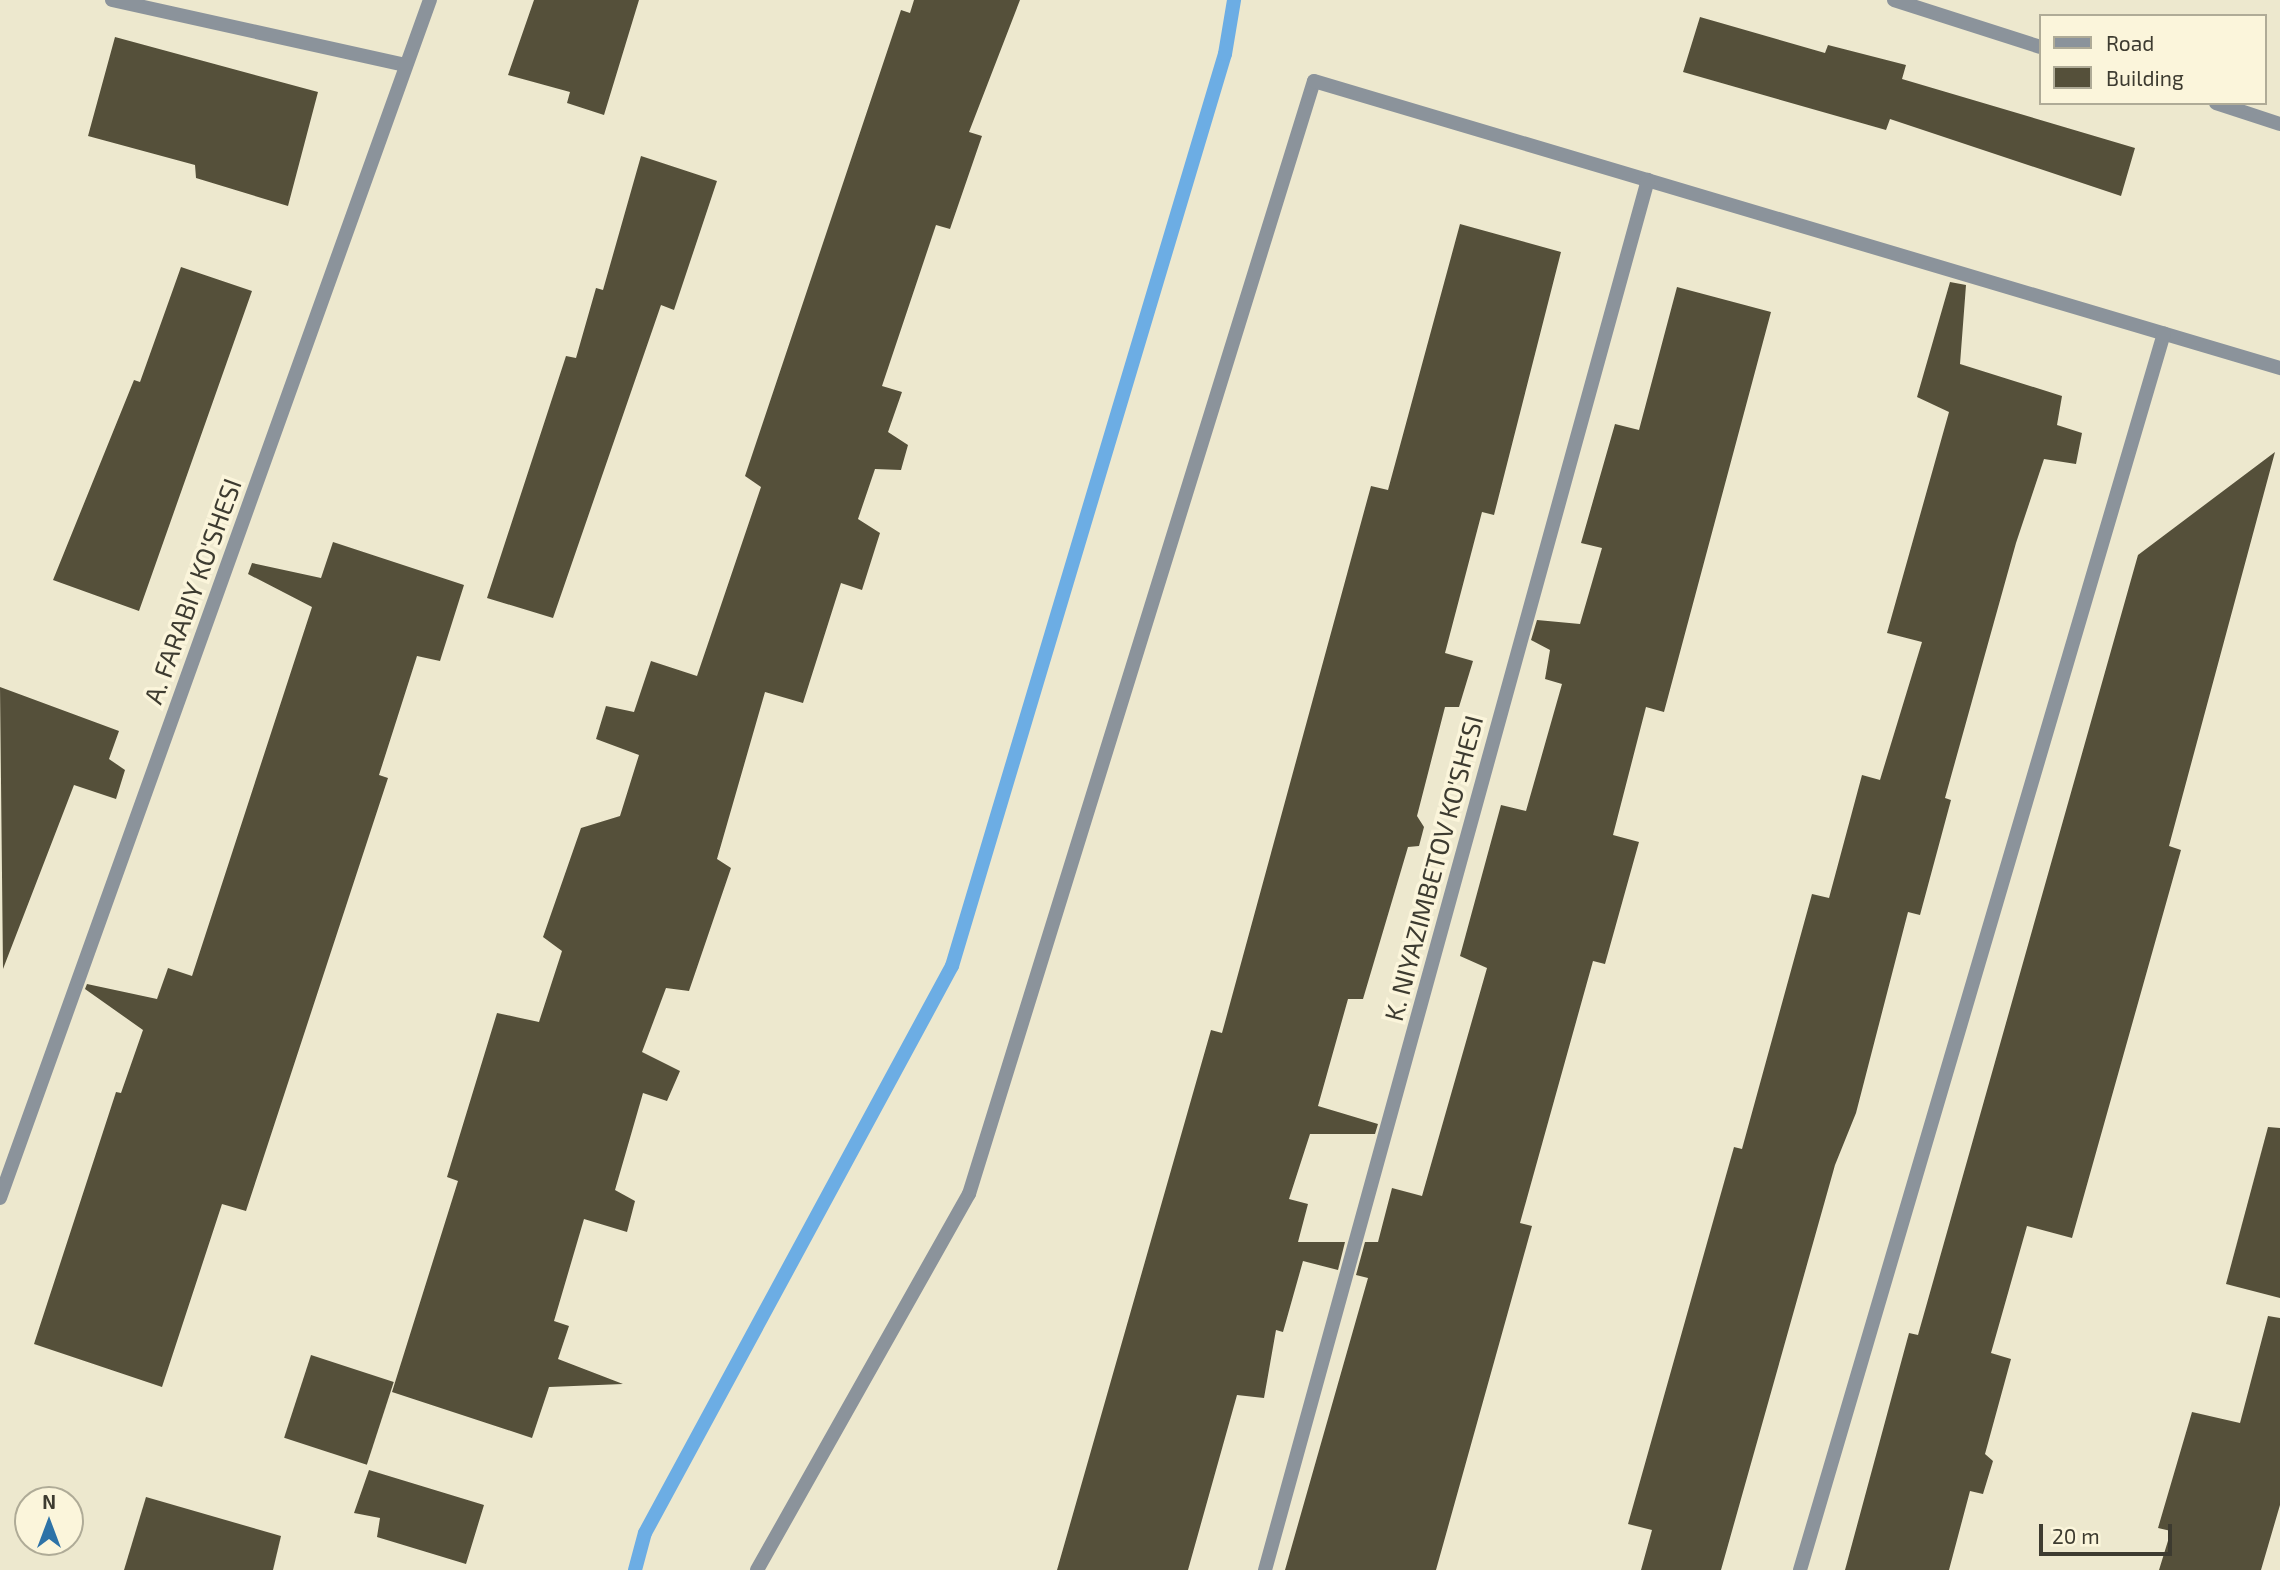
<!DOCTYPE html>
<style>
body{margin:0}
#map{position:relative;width:2280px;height:1570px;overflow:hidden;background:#ede8ce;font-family:"Exo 2",sans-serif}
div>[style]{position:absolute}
.stream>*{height:14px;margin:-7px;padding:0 7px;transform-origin:7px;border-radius:7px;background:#6cade4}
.building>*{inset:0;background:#55503a;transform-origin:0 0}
.service>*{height:14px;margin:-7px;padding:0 7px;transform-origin:7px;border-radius:7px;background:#8b939b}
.minor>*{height:14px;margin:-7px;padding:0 7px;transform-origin:7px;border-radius:7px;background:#8b939b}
span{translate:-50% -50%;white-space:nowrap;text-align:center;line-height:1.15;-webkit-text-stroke:7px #fbf5db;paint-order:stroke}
.street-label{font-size:26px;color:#3d3b30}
.legend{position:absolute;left:2039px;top:14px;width:228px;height:91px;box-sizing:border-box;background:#fbf5db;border:2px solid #afab97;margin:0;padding:9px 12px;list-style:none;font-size:21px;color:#3d3b30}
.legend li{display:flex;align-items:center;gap:14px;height:35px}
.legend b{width:35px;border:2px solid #afab97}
.north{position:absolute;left:14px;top:1486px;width:70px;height:70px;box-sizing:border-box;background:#fbf5db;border:2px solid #afab97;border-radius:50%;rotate:0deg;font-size:19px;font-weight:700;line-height:28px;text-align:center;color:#3d3b30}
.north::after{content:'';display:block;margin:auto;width:24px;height:32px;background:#2d72a7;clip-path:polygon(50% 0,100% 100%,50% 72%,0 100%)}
.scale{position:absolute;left:2039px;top:1524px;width:133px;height:32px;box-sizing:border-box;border:4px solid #3d3b30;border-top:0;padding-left:9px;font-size:21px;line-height:24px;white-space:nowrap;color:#3d3b30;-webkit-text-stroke:5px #fbf5db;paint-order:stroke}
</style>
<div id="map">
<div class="stream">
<div style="left:635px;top:1570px;width:38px;rotate:-75deg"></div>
<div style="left:645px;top:1533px;width:645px;rotate:-61.57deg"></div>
<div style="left:952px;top:966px;width:952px;rotate:-73.34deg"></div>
<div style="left:1225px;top:54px;width:55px;rotate:-80.5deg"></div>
</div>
<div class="building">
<div style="clip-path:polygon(534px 0,639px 0,604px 115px,567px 103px,570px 92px,508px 75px)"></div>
<div style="clip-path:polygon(914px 0,1020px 0,969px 132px,982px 136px,950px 229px,936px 225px,882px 386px,902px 392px,888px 432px,908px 445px,901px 470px,875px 469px,858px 519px,880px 533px,862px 590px,841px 583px,803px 703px,765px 692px,717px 859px,731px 868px,689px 991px,666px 988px,642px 1052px,680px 1071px,667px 1101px,643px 1093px,615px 1190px,635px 1201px,627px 1232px,584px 1219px,554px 1321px,569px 1326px,558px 1359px,623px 1384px,549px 1387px,532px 1438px,392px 1392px,458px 1181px,447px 1177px,497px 1013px,539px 1022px,562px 951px,543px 937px,581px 828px,620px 816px,639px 755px,596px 739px,606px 706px,634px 712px,651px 661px,697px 676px,761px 487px,745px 476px,901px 10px,910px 13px)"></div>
<div style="clip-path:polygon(1700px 17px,1825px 53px,1828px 45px,1906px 65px,1902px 79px,2135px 148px,2121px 196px,1890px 119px,1886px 130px,1683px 72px)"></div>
<div style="clip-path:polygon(115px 37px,318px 92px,288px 206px,196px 178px,195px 165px,88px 136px)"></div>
<div style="clip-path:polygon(641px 156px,717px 181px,674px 310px,661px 305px,553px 618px,487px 598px,566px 356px,576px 358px,596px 288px,603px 290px)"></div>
<div style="clip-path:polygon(1460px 224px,1561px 252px,1494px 515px,1482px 512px,1445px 653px,1473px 661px,1459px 707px,1445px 707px,1417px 816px,1424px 827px,1419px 846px,1408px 847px,1363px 999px,1348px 999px,1318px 1106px,1378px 1124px,1375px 1134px,1310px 1134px,1289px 1199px,1308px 1204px,1298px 1242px,1345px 1242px,1338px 1270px,1303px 1261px,1283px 1332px,1276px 1330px,1264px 1398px,1237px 1395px,1188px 1570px,1057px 1570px,1211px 1030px,1222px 1033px,1371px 486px,1388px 490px)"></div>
<div style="clip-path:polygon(181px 267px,252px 291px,139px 611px,53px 580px,134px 380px,140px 382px)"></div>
<div style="clip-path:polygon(1950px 282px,1966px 285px,1960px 364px,2062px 396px,2057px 425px,2082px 433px,2076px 464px,2044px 459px,2016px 543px,1945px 798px,1951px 800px,1920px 915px,1908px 912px,1856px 1113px,1835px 1165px,1721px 1570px,1641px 1570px,1652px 1530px,1628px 1524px,1734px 1147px,1742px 1149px,1812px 894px,1829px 898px,1862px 775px,1880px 780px,1922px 642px,1887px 633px,1949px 412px,1917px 397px)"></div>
<div style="clip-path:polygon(1677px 287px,1771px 312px,1664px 712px,1646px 707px,1613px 835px,1639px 842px,1605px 964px,1593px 961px,1520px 1223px,1532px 1226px,1436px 1570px,1285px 1570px,1368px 1278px,1356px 1275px,1365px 1242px,1378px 1242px,1392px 1188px,1422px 1196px,1487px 968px,1460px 956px,1501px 805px,1526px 811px,1562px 684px,1545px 679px,1550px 650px,1531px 640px,1537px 620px,1580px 624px,1602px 548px,1581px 543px,1615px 424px,1639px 430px)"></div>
<div style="clip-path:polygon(2275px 452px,2169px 846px,2181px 850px,2072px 1238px,2027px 1226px,1991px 1353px,2011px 1359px,1985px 1454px,1993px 1461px,1983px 1494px,1970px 1491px,1949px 1570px,1845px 1570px,1909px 1333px,1918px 1335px,2138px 555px)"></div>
<div style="clip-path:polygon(333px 542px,464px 585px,440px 661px,417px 656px,379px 775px,388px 778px,246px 1211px,222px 1204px,162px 1387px,34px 1344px,116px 1092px,121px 1093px,143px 1030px,85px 989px,87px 984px,157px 999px,168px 968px,192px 976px,312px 607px,248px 574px,252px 563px,321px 578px)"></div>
<div style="clip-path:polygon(0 687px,119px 731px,109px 759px,125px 770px,116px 799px,74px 785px,3px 969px)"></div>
<div style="clip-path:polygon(2268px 1127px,2280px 1128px,2280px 1298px,2226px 1284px)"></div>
<div style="clip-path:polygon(2268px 1316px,2280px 1318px,2280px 1505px,2261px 1570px,2159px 1570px,2171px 1531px,2158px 1528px,2192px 1412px,2240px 1423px)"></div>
<div style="left:311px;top:1355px;width:87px;height:87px;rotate:18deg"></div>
<div style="clip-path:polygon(369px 1470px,484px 1505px,466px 1564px,377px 1537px,380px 1518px,354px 1513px)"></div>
<div style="clip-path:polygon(146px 1497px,281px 1536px,273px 1570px,124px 1570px)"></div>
</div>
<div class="service">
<div style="left:757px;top:1570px;width:432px;rotate:-60.6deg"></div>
<div style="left:969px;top:1194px;width:1165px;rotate:-72.78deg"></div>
</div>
<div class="minor">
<div style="left:112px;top:0;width:301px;rotate:12.5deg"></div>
<div style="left:1894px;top:0;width:153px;rotate:17.8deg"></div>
<div style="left:1314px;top:81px;width:1008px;rotate:16.55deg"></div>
<div style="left:2216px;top:103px;width:67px;rotate:18.2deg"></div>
<div style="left:0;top:1198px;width:1273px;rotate:-70.26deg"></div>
<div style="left:1265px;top:1570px;width:1442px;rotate:-74.6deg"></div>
<div style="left:1800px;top:1570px;width:1289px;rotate:-73.6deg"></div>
</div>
<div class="street-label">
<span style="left:192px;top:591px;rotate:-70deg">A. FARABIY KO'SHESI</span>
<span style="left:1433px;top:868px;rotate:-75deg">K. NIYAZIMBETOV KO'SHESI</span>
</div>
<ul class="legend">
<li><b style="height:9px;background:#8b939b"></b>Road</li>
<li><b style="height:19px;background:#55503a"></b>Building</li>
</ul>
<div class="north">N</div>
<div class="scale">20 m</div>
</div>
